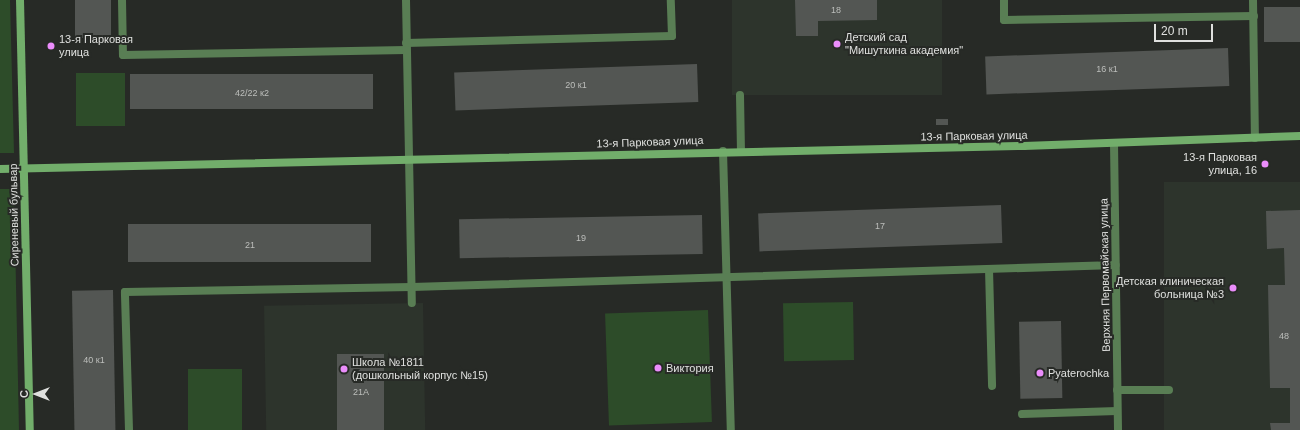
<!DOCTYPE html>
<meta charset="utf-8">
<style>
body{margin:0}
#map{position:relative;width:1300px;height:430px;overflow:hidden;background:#272a26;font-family:Helvetica,sans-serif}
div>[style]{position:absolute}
.built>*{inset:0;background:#2d342c;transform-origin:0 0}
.green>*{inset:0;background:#2d4c29;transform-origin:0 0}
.building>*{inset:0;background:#535653;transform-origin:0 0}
.lane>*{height:8px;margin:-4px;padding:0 4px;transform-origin:4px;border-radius:4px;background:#597e54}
.street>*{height:8px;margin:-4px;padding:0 4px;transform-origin:4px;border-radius:4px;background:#597e54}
.secondary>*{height:8px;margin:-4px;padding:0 4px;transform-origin:4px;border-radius:4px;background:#72ae6b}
.dots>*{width:11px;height:11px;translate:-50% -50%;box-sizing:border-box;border:2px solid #272a26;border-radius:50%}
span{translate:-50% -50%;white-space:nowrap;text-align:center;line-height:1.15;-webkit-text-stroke:4px #272a26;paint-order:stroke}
.number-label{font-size:9px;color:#bcbebb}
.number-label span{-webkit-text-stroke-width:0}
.poi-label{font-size:11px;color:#dfe0de}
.left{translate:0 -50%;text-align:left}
.right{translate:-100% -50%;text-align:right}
.street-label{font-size:11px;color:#dfe0de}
.north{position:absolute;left:16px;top:374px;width:40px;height:40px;-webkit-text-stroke:3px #272a26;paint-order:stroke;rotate:270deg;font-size:11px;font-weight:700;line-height:16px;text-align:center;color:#dfe0de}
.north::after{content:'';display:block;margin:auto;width:14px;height:18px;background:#dfe0de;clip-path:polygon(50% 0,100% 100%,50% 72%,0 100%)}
.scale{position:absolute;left:1154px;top:24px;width:59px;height:18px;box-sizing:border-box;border:2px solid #dfe0de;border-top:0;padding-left:5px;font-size:12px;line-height:14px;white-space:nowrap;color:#dfe0de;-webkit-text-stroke:3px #272a26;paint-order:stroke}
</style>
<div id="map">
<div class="built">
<div style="left:732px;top:0;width:210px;height:95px"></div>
<div style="left:1300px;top:182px;width:248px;height:136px;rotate:90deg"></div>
<div style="left:423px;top:303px;width:127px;height:159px;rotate:89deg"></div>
</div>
<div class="green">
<div style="clip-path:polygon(0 0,10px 0,14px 153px,0 153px)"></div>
<div style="left:76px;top:73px;width:49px;height:53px"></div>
<div style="clip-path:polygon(14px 189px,19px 430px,0 430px,0 189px)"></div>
<div style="left:853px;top:302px;width:58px;height:70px;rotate:89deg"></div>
<div style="left:708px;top:310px;width:112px;height:103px;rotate:88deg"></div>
<div style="left:242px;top:369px;width:61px;height:54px;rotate:90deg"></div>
</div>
<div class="building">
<div style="left:75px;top:0;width:36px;height:38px"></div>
<div style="clip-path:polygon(795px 0,877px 0,877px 20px,818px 21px,818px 36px,796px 36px)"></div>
<div style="left:1300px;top:7px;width:35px;height:36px;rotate:90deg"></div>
<div style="left:1228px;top:48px;width:38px;height:243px;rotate:88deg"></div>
<div style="left:697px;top:64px;width:38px;height:243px;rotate:88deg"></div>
<div style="left:373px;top:74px;width:35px;height:243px;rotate:90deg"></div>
<div style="left:936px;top:119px;width:12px;height:6px"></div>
<div style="left:1001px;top:205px;width:38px;height:243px;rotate:88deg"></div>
<div style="clip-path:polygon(1300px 210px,1300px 430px,1271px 430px,1270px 423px,1290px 423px,1290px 388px,1270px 388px,1268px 285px,1285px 285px,1284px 248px,1267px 249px,1266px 211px)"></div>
<div style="left:702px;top:215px;width:39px;height:243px;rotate:89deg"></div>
<div style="left:371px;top:224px;width:38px;height:243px;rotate:90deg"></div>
<div style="left:113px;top:290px;width:140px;height:41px;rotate:89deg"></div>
<div style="left:1061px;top:321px;width:77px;height:42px;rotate:89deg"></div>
<div style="left:384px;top:354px;width:76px;height:47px;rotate:90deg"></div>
</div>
<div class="lane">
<div style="left:122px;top:0;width:55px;rotate:89deg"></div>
<div style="left:123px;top:55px;width:283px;rotate:-1deg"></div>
<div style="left:406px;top:0;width:303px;rotate:88.9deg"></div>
<div style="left:1004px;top:0;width:20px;rotate:90deg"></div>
<div style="left:1004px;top:20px;width:250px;rotate:-0.9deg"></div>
<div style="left:1253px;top:0;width:138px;rotate:89.2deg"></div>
<div style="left:406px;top:43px;width:266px;rotate:-1.5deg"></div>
<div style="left:672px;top:36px;width:36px;rotate:-92deg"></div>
<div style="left:740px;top:95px;width:56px;rotate:89deg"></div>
<div style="left:723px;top:151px;width:279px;rotate:88.4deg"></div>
<div style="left:989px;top:269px;width:117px;rotate:88.5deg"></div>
<div style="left:1117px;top:390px;width:52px"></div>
<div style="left:1022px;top:414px;width:95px;rotate:-1.8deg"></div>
<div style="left:129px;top:430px;width:138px;rotate:-91.7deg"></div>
<div style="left:125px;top:292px;width:287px;rotate:-1deg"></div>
<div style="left:412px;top:287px;width:704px;rotate:-1.79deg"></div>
</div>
<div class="street">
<div style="left:1114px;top:143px;width:287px;rotate:89.2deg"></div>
</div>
<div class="secondary">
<div style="left:20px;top:0;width:430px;rotate:88.7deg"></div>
<div style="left:0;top:169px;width:1024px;rotate:-1.29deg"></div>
<div style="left:1024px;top:146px;width:276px;rotate:-2.1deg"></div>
</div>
<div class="dots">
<div style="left:837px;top:44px;background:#eb8dfb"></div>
<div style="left:51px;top:46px;background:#eb8dfb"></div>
<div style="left:1265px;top:164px;background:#eb8dfb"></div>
<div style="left:1233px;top:288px;background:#eb8dfb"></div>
<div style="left:658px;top:368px;background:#eb8dfb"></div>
<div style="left:344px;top:369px;background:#eb8dfb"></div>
<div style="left:1040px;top:373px;background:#eb8dfb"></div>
</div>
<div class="number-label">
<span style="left:836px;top:10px">18</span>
<span style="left:1107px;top:69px">16 к1</span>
<span style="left:576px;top:85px">20 к1</span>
<span style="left:252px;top:93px">42/22 к2</span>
<span style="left:880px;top:226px">17</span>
<span style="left:581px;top:238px">19</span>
<span style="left:250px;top:245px">21</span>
<span style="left:1284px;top:336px">48</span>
<span style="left:94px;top:360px">40 к1</span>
<span style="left:361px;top:392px">21А</span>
</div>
<div class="poi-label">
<span class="left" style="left:845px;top:44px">Детский сад<br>"Мишуткина академия"</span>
<span class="left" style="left:59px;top:46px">13-я Парковая<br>улица</span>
<span class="right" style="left:1257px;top:164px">13-я Парковая<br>улица, 16</span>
<span class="right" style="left:1224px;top:288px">Детская клиническая<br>больница №3</span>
<span class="left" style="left:352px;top:369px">Школа №1811<br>(дошкольный корпус №15)</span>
<span class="left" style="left:666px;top:368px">Виктория</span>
<span class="left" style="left:1048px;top:373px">Pyaterochka</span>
</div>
<div class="street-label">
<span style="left:974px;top:136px;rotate:-1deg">13-я Парковая улица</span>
<span style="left:650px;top:142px;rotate:-2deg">13-я Парковая улица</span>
<span style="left:14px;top:215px;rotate:-91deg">Сиреневый бульвар</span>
<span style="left:1105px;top:275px;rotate:-91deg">Верхняя Первомайская улица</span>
</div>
<div class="north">С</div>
<div class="scale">20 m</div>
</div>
